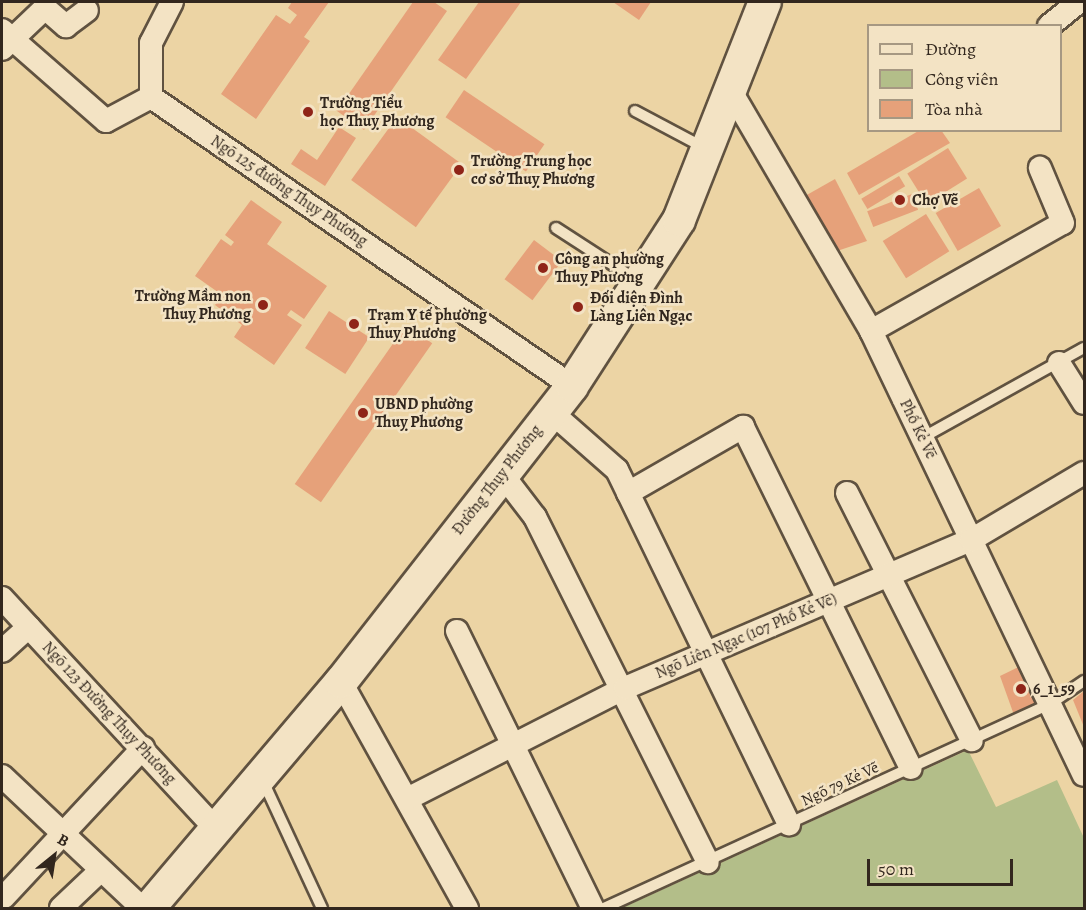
<!DOCTYPE html>
<meta charset="utf-8">
<style>
body{margin:0}
#map{position:relative;width:1086px;height:910px;overflow:hidden;background:#ecd4a4;font-family:Alegreya,serif}
div>[style]{position:absolute}
.green>*{inset:0;background:#b3be89}
.building>*{inset:0;background:#e6a17a;transform-origin:0 0}
.roads{filter:drop-shadow(2px 0 #605240) drop-shadow(-2px 0 #605240) drop-shadow(0 2px #605240) drop-shadow(0 -2px #605240)}
.service>*{height:10px;margin:-5px;padding:0 5px;transform-origin:5px;border-radius:5px;background:#f3e3c4}
.minor>*{height:22px;margin:-11px;padding:0 11px;transform-origin:11px;border-radius:11px;background:#f3e3c4}
.secondary>*{height:32px;margin:-16px;padding:0 16px;transform-origin:16px;border-radius:16px;background:#f3e3c4}
.dots>*{width:16px;height:16px;translate:-50% -50%;box-sizing:border-box;border:3px solid #f3e3c4;border-radius:50%}
span{translate:-50% -50%;white-space:nowrap;text-align:center;line-height:1.15;-webkit-text-stroke:5px #f3e3c4;paint-order:stroke}
.poi-label{font-size:16px;color:#32271e;font-weight:700}
.left{translate:0 -50%;text-align:left}
.right{translate:-100% -50%;text-align:right}
.street-label{font-size:16px;color:#32271e}
.frame{position:absolute;inset:0;border:3px solid #32271e;pointer-events:none}
.legend{position:absolute;left:867px;top:24px;width:195px;height:108px;box-sizing:border-box;background:#f3e3c4;border:2px solid #a69882;margin:0;padding:8px 10px;list-style:none;font-size:18px;color:#32271e}
.legend li{display:flex;align-items:center;gap:12px;height:30px}
.legend b{width:30px;border:2px solid #a69882}
.north{position:absolute;left:24px;top:826px;width:60px;height:60px;-webkit-text-stroke:4px #f3e3c4;paint-order:stroke;rotate:30deg;font-size:16px;font-weight:700;line-height:24px;text-align:center;color:#32271e}
.north::after{content:'';display:block;margin:auto;width:21px;height:27px;background:#32271e;clip-path:polygon(50% 0,100% 100%,50% 72%,0 100%)}
.scale{position:absolute;left:867px;top:859px;width:146px;height:27px;box-sizing:border-box;border:3px solid #32271e;border-top:0;padding-left:8px;font-size:18px;line-height:21px;white-space:nowrap;color:#32271e;-webkit-text-stroke:4px #f3e3c4;paint-order:stroke}
</style>
<div id="map">
<div class="green">
<div style="clip-path:polygon(968px 750px,996px 807px,1057px 780px,1084px 838px,1084px 908px,622px 908px)"></div>
</div>
<div class="building">
<div style="clip-path:polygon(292px 2px,329px 2px,304px 37px,310px 41px,256px 119px,221px 94px,276px 15px,290px 24px,297px 15px,288px 8px)"></div>
<div style="clip-path:polygon(413px 2px,434px 2px,447px 11px,364px 130px,337px 111px)"></div>
<div style="clip-path:polygon(479px 2px,521px 2px,466px 79px,438px 60px)"></div>
<div style="clip-path:polygon(613px 2px,651px 2px,639px 20px)"></div>
<div style="left:464px;top:90px;width:97px;height:33px;rotate:34deg"></div>
<div style="left:397px;top:117px;width:80px;height:78px;rotate:36deg"></div>
<div style="clip-path:polygon(339px 127px,356px 138px,325px 186px,291px 164px,301px 149px,317px 160px)"></div>
<div style="clip-path:polygon(920px 130px,941px 130px,950px 143px,859px 195px,847px 173px)"></div>
<div style="left:948px;top:148px;width:36px;height:48px;rotate:58deg"></div>
<div style="left:899px;top:176px;width:12px;height:44px;rotate:59deg"></div>
<div style="clip-path:polygon(835px 179px,867px 241px,831px 253px,805px 196px)"></div>
<div style="left:979px;top:188px;width:44px;height:50px;rotate:60deg"></div>
<div style="left:912px;top:194px;width:17px;height:48px;rotate:69deg"></div>
<div style="clip-path:polygon(251px 200px,282px 222px,267px 244px,327px 286px,304px 319px,291px 310px,287px 315px,302px 325px,274px 365px,234px 337px,242px 325px,215px 305px,222px 295px,195px 276px,221px 239px,231px 246px,234px 242px,225px 235px)"></div>
<div style="left:926px;top:214px;width:44px;height:51px;rotate:58deg"></div>
<div style="left:534px;top:240px;width:35px;height:49px;rotate:37deg"></div>
<div style="left:329px;top:311px;width:48px;height:44px;rotate:33deg"></div>
<div style="left:406px;top:325px;width:32px;height:194px;rotate:35deg"></div>
<div style="clip-path:polygon(1025px 664px,1044px 703px,1014px 715px,1000px 676px)"></div>
<div style="clip-path:polygon(1084px 691px,1084px 727px,1073px 700px)"></div>
</div>
<div class="roads">
<div class="service">
<div style="left:635px;top:111px;width:79px;rotate:27.9deg"></div>
<div style="left:556px;top:228px;width:98px;rotate:32.9deg"></div>
<div style="left:922px;top:438px;width:185px;rotate:-29.1deg"></div>
<div style="left:263px;top:781px;width:140px;rotate:65.1deg"></div>
<div style="left:604px;top:908px;width:490px;rotate:-24.6deg"></div>
<div style="left:1050px;top:704px;width:41px;rotate:-34.1deg"></div>
</div>
<div class="minor">
<div style="left:1049px;top:26px;width:38px;rotate:-39deg"></div>
<div style="left:2px;top:30px;width:138px;rotate:41.2deg"></div>
<div style="left:106px;top:121px;width:51px;rotate:-28.1deg"></div>
<div style="left:2px;top:49px;width:59px;rotate:-43.6deg"></div>
<div style="left:45px;top:8px;width:28px;rotate:41deg"></div>
<div style="left:66px;top:26px;width:26px;rotate:-37deg"></div>
<div style="left:732px;top:93px;width:276px;rotate:59.7deg"></div>
<div style="left:871px;top:331px;width:492px;rotate:64.4deg"></div>
<div style="left:151px;top:97px;width:511px;rotate:34.47deg"></div>
<div style="left:151px;top:97px;width:54px;rotate:-90deg"></div>
<div style="left:151px;top:43px;width:46px;rotate:-62.9deg"></div>
<div style="left:871px;top:331px;width:220px;rotate:-29.4deg"></div>
<div style="left:1063px;top:223px;width:60px;rotate:-112.7deg"></div>
<div style="left:1059px;top:363px;width:47px;rotate:58deg"></div>
<div style="left:550px;top:411px;width:89px;rotate:41.4deg"></div>
<div style="left:617px;top:470px;width:394px;rotate:64.1deg"></div>
<div style="left:502px;top:474px;width:54px;rotate:52.5deg"></div>
<div style="left:535px;top:517px;width:386px;rotate:63.4deg"></div>
<div style="left:628px;top:493px;width:133px;rotate:-29.9deg"></div>
<div style="left:743px;top:427px;width:380px;rotate:63.8deg"></div>
<div style="left:847px;top:493px;width:277px;rotate:63.2deg"></div>
<div style="left:2px;top:598px;width:313px;rotate:47.2deg"></div>
<div style="left:457px;top:631px;width:309px;rotate:63.9deg"></div>
<div style="left:2px;top:651px;width:36px;rotate:-42deg"></div>
<div style="left:341px;top:682px;width:259px;rotate:60.9deg"></div>
<div style="left:2px;top:776px;width:192px;rotate:43.3deg"></div>
<div style="left:407px;top:799px;width:245px;rotate:-27deg"></div>
<div style="left:625px;top:688px;width:376px;rotate:-23.2deg"></div>
<div style="left:971px;top:540px;width:131px;rotate:-30.7deg"></div>
<div style="left:4px;top:897px;width:204px;rotate:-47deg"></div>
<div style="left:61px;top:908px;width:55px;rotate:-43.5deg"></div>
</div>
<div class="secondary">
<div style="left:149px;top:908px;width:297px;rotate:-49.7deg"></div>
<div style="left:341px;top:682px;width:375px;rotate:-52deg"></div>
<div style="left:572px;top:386px;width:197px;rotate:-57.2deg"></div>
<div style="left:679px;top:220px;width:234px;rotate:-68.5deg"></div>
</div>
</div>
<div class="dots">
<div style="left:308px;top:112px;background:#8f2418"></div>
<div style="left:459px;top:170px;background:#8f2418"></div>
<div style="left:900px;top:200px;background:#8f2418"></div>
<div style="left:543px;top:268px;background:#8f2418"></div>
<div style="left:263px;top:305px;background:#8f2418"></div>
<div style="left:578px;top:307px;background:#8f2418"></div>
<div style="left:354px;top:324px;background:#8f2418"></div>
<div style="left:363px;top:413px;background:#8f2418"></div>
<div style="left:1021px;top:689px;background:#8f2418"></div>
</div>
<div class="poi-label">
<span class="left" style="left:320px;top:112px">Trường Tiểu<br>học Thuỵ Phương</span>
<span class="left" style="left:471px;top:170px">Trường Trung học<br>cơ sở Thuỵ Phương</span>
<span class="left" style="left:912px;top:200px">Chợ Vẽ</span>
<span class="left" style="left:555px;top:268px">Công an phường<br>Thuỵ Phương</span>
<span class="right" style="left:251px;top:305px">Trường Mầm non<br>Thuỵ Phương</span>
<span class="left" style="left:590px;top:307px">Đối diện Đình<br>Làng Liên Ngạc</span>
<span class="left" style="left:368px;top:324px">Trạm Y tế phường<br>Thuỵ Phương</span>
<span class="left" style="left:375px;top:413px">UBND phường<br>Thuỵ Phương</span>
<span class="left" style="left:1033px;top:689px">6_1_59</span>
</div>
<div class="street-label">
<span style="left:289px;top:191px;rotate:34deg">Ngõ 125 đường Thụy Phương</span>
<span style="left:918px;top:429px;rotate:64deg">Phố Kẻ Vẽ</span>
<span style="left:497px;top:480px;rotate:-52deg">Đường Thụy Phương</span>
<span style="left:746px;top:636px;rotate:-23deg">Ngõ Liên Ngạc (107 Phố Kẻ Vẽ)</span>
<span style="left:109px;top:713px;rotate:47deg">Ngõ 123 Đường Thụy Phương</span>
<span style="left:840px;top:784px;rotate:-25deg">Ngõ 79 Kẻ Vẽ</span>
</div>
<div class="frame"></div>
<ul class="legend">
<li><b style="height:8px;background:#f3e3c4"></b>Đường</li>
<li><b style="height:16px;background:#b3be89"></b>Công viên</li>
<li><b style="height:16px;background:#e6a17a"></b>Tòa nhà</li>
</ul>
<div class="north">B</div>
<div class="scale">50 m</div>
</div>
